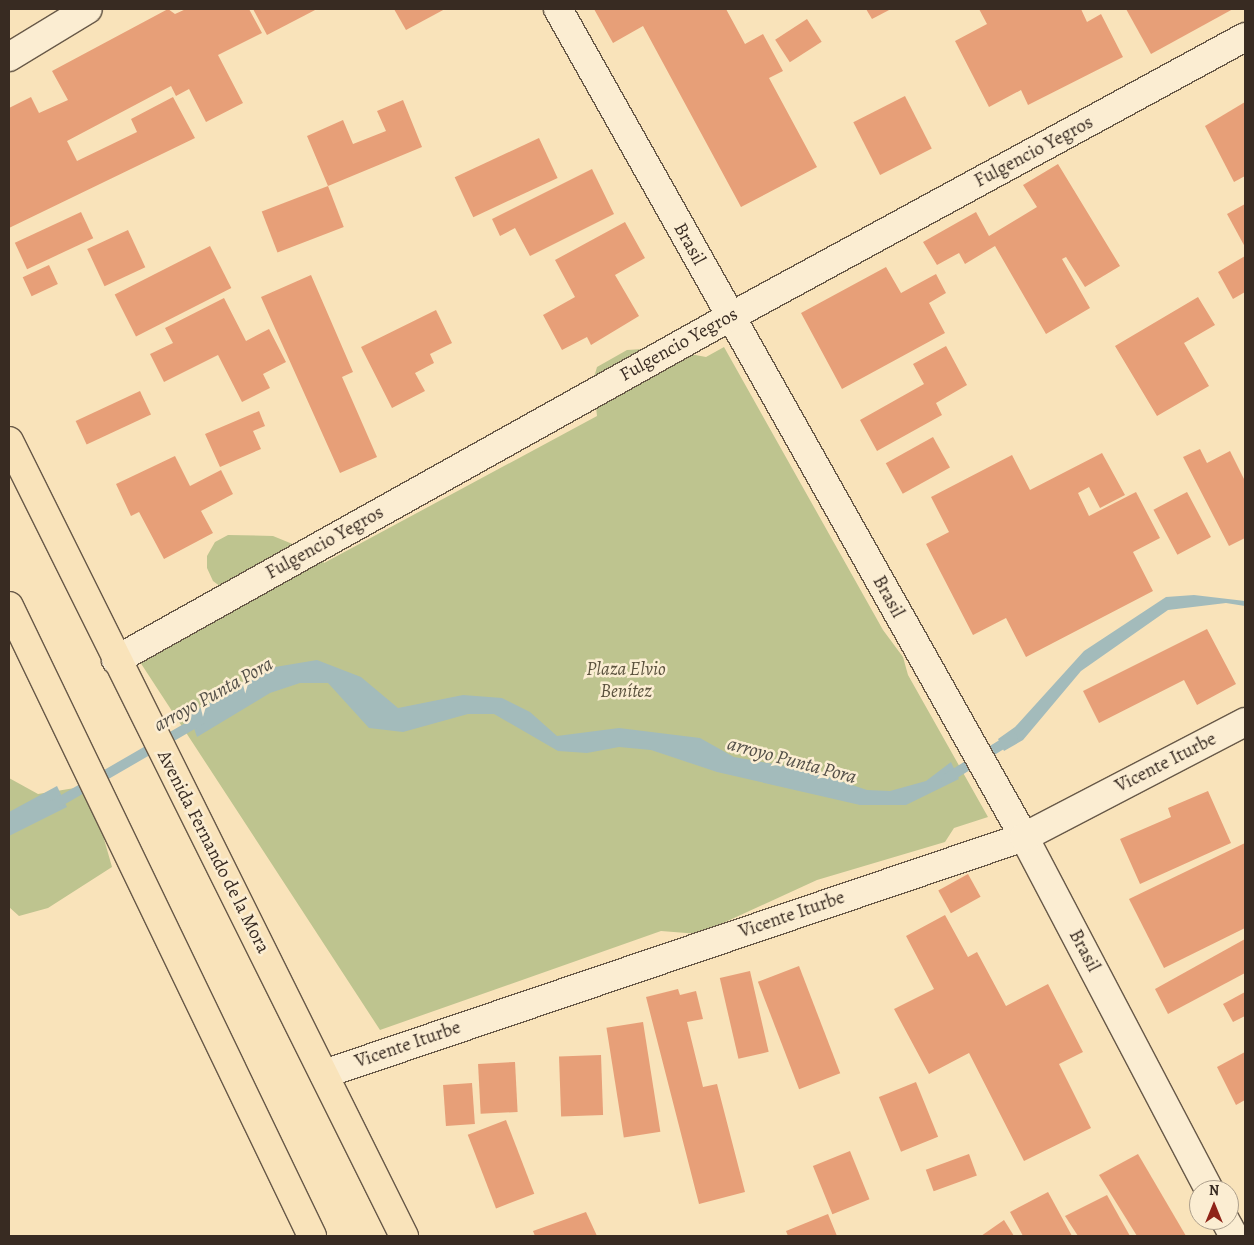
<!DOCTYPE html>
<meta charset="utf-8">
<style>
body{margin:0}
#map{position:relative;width:1254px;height:1245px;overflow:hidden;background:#f9e3ba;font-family:Alegreya,serif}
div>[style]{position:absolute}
.green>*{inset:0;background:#bec48f}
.water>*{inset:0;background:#a3bbbb}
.stream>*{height:10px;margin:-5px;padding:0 5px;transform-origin:5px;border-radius:5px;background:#a3bbbb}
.building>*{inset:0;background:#e79f78;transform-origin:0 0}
.roads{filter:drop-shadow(1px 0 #685948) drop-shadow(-1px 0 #685948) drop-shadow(0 1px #685948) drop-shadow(0 -1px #685948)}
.minor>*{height:28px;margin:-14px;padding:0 14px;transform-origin:14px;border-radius:14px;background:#fbedd2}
.major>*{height:28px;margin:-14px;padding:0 14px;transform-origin:14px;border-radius:14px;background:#f9e3ba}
span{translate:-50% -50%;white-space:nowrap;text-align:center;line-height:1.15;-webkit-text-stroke:5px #fbedd2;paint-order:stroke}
.street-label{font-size:19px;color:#382b22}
.park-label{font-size:19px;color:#5a513d;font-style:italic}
.water-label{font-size:20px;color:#534f48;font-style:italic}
.frame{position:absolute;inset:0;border:10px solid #382b22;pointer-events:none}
.north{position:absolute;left:1189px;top:1180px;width:50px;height:50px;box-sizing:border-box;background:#fbedd2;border:1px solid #ad9f8c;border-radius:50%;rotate:0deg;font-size:14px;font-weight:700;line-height:20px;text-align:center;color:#382b22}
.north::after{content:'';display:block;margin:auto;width:18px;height:22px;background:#8f2418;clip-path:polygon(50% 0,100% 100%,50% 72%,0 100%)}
</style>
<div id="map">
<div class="green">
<div style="clip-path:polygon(724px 347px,883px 630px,903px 657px,908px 675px,988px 817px,954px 828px,945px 842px,817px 880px,699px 934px,661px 931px,380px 1030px,140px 662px,245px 605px,213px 581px,207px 568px,207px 556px,215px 542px,228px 535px,273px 536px,317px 554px,324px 563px,597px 416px,593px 381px,597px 367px,627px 350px,658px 348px,706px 357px)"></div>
<div style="clip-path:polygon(9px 778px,38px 794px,81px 787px,112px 827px,104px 839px,112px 867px,48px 908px,19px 916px,9px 907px)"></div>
</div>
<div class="water">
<div style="clip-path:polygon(1194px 595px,1245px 601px,1245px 606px,1226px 603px,1168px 610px,1081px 671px,1023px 740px,1004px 751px,998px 739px,1015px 727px,1084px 651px,1166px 597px)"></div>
<div style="clip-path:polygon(317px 660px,361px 677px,398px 708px,463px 695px,502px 698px,530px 712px,557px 736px,619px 728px,700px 738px,734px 757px,808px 770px,867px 790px,890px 791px,926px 781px,951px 762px,959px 779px,906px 805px,860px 805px,717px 772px,651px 750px,619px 747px,587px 753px,558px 751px,494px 714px,468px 714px,403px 732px,369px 728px,328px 683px,300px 683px,270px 693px,197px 737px,189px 714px,275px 667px)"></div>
<div style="clip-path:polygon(57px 786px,67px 807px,9px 836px,9px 812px)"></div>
</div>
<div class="stream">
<div style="left:946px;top:779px;width:78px;rotate:-31.8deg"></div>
<div style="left:52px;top:806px;width:176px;rotate:-30.1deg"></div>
</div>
<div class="building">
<div style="clip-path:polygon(168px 9px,175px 14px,186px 9px,249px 9px,262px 33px,218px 55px,243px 103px,206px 122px,189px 89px,176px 96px,171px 86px,67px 141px,77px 161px,137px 132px,131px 119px,173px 97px,195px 138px,9px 228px,9px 108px,31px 97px,39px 113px,68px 100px,52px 71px)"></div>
<div style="clip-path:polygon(253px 9px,317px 9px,267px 35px)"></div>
<div style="clip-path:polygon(394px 9px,445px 9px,406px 30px)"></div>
<div style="clip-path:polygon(594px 9px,726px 9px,745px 44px,763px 34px,783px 71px,769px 78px,817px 167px,741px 207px,643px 26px,613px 43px)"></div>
<div style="clip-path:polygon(866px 9px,891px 9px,872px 19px)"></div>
<div style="clip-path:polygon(979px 9px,1081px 9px,1087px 22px,1101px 14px,1123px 57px,1028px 105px,1021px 90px,989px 107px,955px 41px,987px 24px)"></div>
<div style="clip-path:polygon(1126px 9px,1233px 9px,1151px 54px)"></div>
<div style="left:807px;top:19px;width:27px;height:38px;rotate:57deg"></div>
<div style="left:905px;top:96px;width:59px;height:58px;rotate:63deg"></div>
<div style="clip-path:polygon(403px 100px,422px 147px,328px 186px,307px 136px,343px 120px,353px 144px,386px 131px,377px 111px)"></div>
<div style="clip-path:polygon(1245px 102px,1245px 176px,1234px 182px,1205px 126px)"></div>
<div style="left:539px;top:138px;width:44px;height:93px;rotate:65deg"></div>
<div style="clip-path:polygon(1058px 164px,1120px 266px,1085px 287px,1066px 257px,1062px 259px,1090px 308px,1046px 334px,995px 246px,965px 264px,959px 253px,937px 265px,923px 242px,976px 212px,989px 236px,1037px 207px,1023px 185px)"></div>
<div style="clip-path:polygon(592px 169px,614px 214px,530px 256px,515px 228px,500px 236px,492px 219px)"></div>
<div style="left:328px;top:186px;width:44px;height:71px;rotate:69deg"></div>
<div style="clip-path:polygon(1245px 204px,1245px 247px,1227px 214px)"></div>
<div style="left:81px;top:212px;width:29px;height:73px;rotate:65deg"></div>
<div style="clip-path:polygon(625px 222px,645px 258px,615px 275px,639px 316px,591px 345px,587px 337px,562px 350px,543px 315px,575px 297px,555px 260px)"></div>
<div style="left:128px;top:230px;width:41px;height:45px;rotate:65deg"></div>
<div style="left:210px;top:246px;width:47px;height:107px;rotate:63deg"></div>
<div style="clip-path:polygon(1245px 256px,1245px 292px,1233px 299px,1218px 272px)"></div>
<div style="left:49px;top:265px;width:21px;height:29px;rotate:65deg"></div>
<div style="clip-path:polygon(886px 267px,901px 293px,936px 274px,946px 293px,929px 303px,945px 333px,842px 389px,801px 313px)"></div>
<div style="clip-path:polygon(311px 275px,353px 372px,342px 377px,377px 457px,340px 473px,261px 297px)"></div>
<div style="clip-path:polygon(1198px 297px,1215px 325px,1184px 343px,1209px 386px,1157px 416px,1115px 346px)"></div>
<div style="clip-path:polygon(224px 298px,246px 341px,269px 329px,286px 362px,263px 374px,270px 388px,242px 402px,218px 355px,164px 382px,150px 354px,173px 343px,165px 328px)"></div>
<div style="clip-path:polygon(436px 310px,452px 343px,430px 354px,434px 363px,415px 373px,425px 391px,392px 408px,361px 347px)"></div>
<div style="clip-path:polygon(946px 346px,967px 385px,936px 403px,942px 415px,877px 451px,860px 420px,924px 384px,913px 364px)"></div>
<div style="left:140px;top:391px;width:26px;height:71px;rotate:65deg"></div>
<div style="clip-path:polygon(259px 411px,265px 426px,253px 431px,261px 449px,220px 467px,205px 434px)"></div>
<div style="left:933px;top:437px;width:35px;height:54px;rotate:61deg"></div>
<div style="clip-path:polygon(1200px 449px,1207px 463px,1230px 451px,1245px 481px,1245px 538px,1229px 546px,1183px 457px)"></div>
<div style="clip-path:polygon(1102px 453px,1125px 495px,1100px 508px,1089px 487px,1078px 493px,1089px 516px,1136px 492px,1160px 538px,1133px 552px,1153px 591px,1026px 657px,1006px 618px,973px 635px,926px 544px,949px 532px,931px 497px,1012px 455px,1030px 490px)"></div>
<div style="clip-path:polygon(175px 456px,190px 486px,221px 470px,233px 494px,201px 511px,213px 533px,164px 559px,139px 512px,131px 516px,116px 484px)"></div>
<div style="left:1187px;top:492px;width:51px;height:38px;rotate:62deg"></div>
<div style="clip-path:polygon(1207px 629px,1236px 684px,1197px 705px,1184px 680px,1099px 723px,1083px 691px)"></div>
<div style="clip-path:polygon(1208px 791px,1231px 843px,1140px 884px,1120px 839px,1171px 817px,1168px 808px)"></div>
<div style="clip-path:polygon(1245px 843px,1245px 928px,1164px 968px,1129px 899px)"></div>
<div style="left:968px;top:874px;width:26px;height:34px;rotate:61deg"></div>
<div style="clip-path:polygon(945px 915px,968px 957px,977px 952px,1006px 1006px,1048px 984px,1083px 1052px,1059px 1064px,1091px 1128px,1024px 1161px,969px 1053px,929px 1074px,894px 1009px,934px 989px,906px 936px)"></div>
<div style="clip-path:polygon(1245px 939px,1245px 973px,1168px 1014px,1155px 989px)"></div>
<div style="left:799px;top:966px;width:115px;height:44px;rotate:69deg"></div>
<div style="left:750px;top:971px;width:83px;height:31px;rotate:77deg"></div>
<div style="clip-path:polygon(678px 989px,680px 995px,696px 991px,703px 1019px,687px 1022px,703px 1087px,717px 1084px,745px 1192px,699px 1204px,646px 997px)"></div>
<div style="clip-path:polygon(1245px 992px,1245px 1016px,1233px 1022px,1223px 1004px)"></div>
<div style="left:643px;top:1022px;width:111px;height:37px;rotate:81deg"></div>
<div style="clip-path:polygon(1245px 1052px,1245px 1100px,1236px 1105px,1217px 1067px)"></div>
<div style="left:601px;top:1055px;width:60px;height:42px;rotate:88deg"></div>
<div style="left:515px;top:1062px;width:50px;height:37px;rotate:87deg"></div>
<div style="left:916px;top:1082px;width:59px;height:40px;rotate:68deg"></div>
<div style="left:472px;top:1083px;width:41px;height:29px;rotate:86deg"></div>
<div style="left:506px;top:1120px;width:79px;height:41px;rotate:69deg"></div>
<div style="left:850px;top:1151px;width:52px;height:40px;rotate:68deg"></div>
<div style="left:969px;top:1154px;width:23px;height:46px;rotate:70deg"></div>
<div style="clip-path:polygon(1138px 1154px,1186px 1236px,1137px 1236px,1099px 1175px)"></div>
<div style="clip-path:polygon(1048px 1192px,1072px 1236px,1023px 1236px,1010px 1212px)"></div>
<div style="clip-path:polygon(1107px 1195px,1130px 1236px,1078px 1236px,1065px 1216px)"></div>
<div style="clip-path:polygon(586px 1212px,597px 1236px,535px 1236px,533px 1231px)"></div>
<div style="clip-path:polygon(828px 1214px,837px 1236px,788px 1236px,786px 1231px)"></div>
<div style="clip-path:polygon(1004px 1220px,1014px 1236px,981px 1236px)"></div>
</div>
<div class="roads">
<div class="minor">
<div style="left:558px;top:9px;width:950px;rotate:60.63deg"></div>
<div style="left:1024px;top:837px;width:399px;rotate:62.3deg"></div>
<div style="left:9px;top:57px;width:92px;rotate:-31.3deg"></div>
<div style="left:116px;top:660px;width:703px;rotate:-29.19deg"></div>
<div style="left:730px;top:317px;width:586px;rotate:-28.53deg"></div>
<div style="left:324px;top:1074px;width:739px;rotate:-18.7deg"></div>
<div style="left:1024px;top:837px;width:249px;rotate:-27.5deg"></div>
<div style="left:1225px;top:1220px;width:18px;rotate:61deg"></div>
</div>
<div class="major">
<div style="left:9px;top:441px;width:888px;rotate:63.58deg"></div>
<div style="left:9px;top:606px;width:699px;rotate:64.31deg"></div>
</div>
</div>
<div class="street-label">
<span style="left:1034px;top:152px;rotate:-28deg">Fulgencio Yegros</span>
<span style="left:689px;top:244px;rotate:61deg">Brasil</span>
<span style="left:679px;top:345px;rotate:-29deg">Fulgencio Yegros</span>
<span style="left:325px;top:543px;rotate:-29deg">Fulgencio Yegros</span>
<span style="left:888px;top:597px;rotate:61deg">Brasil</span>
<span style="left:1166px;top:763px;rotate:-27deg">Vicente Iturbe</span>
<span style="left:213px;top:852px;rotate:63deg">Avenida Fernando de la Mora</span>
<span style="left:792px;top:915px;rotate:-19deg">Vicente Iturbe</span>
<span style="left:1084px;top:951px;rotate:62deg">Brasil</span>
<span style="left:408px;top:1045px;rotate:-19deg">Vicente Iturbe</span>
</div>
<div class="park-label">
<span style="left:626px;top:681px">Plaza Elvio<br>Benítez</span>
</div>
<div class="water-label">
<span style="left:213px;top:694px;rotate:-29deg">arroyo Punta Pora</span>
<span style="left:792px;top:760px;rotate:15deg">arroyo Punta Pora</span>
</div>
<div class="frame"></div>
<div class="north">N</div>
</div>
